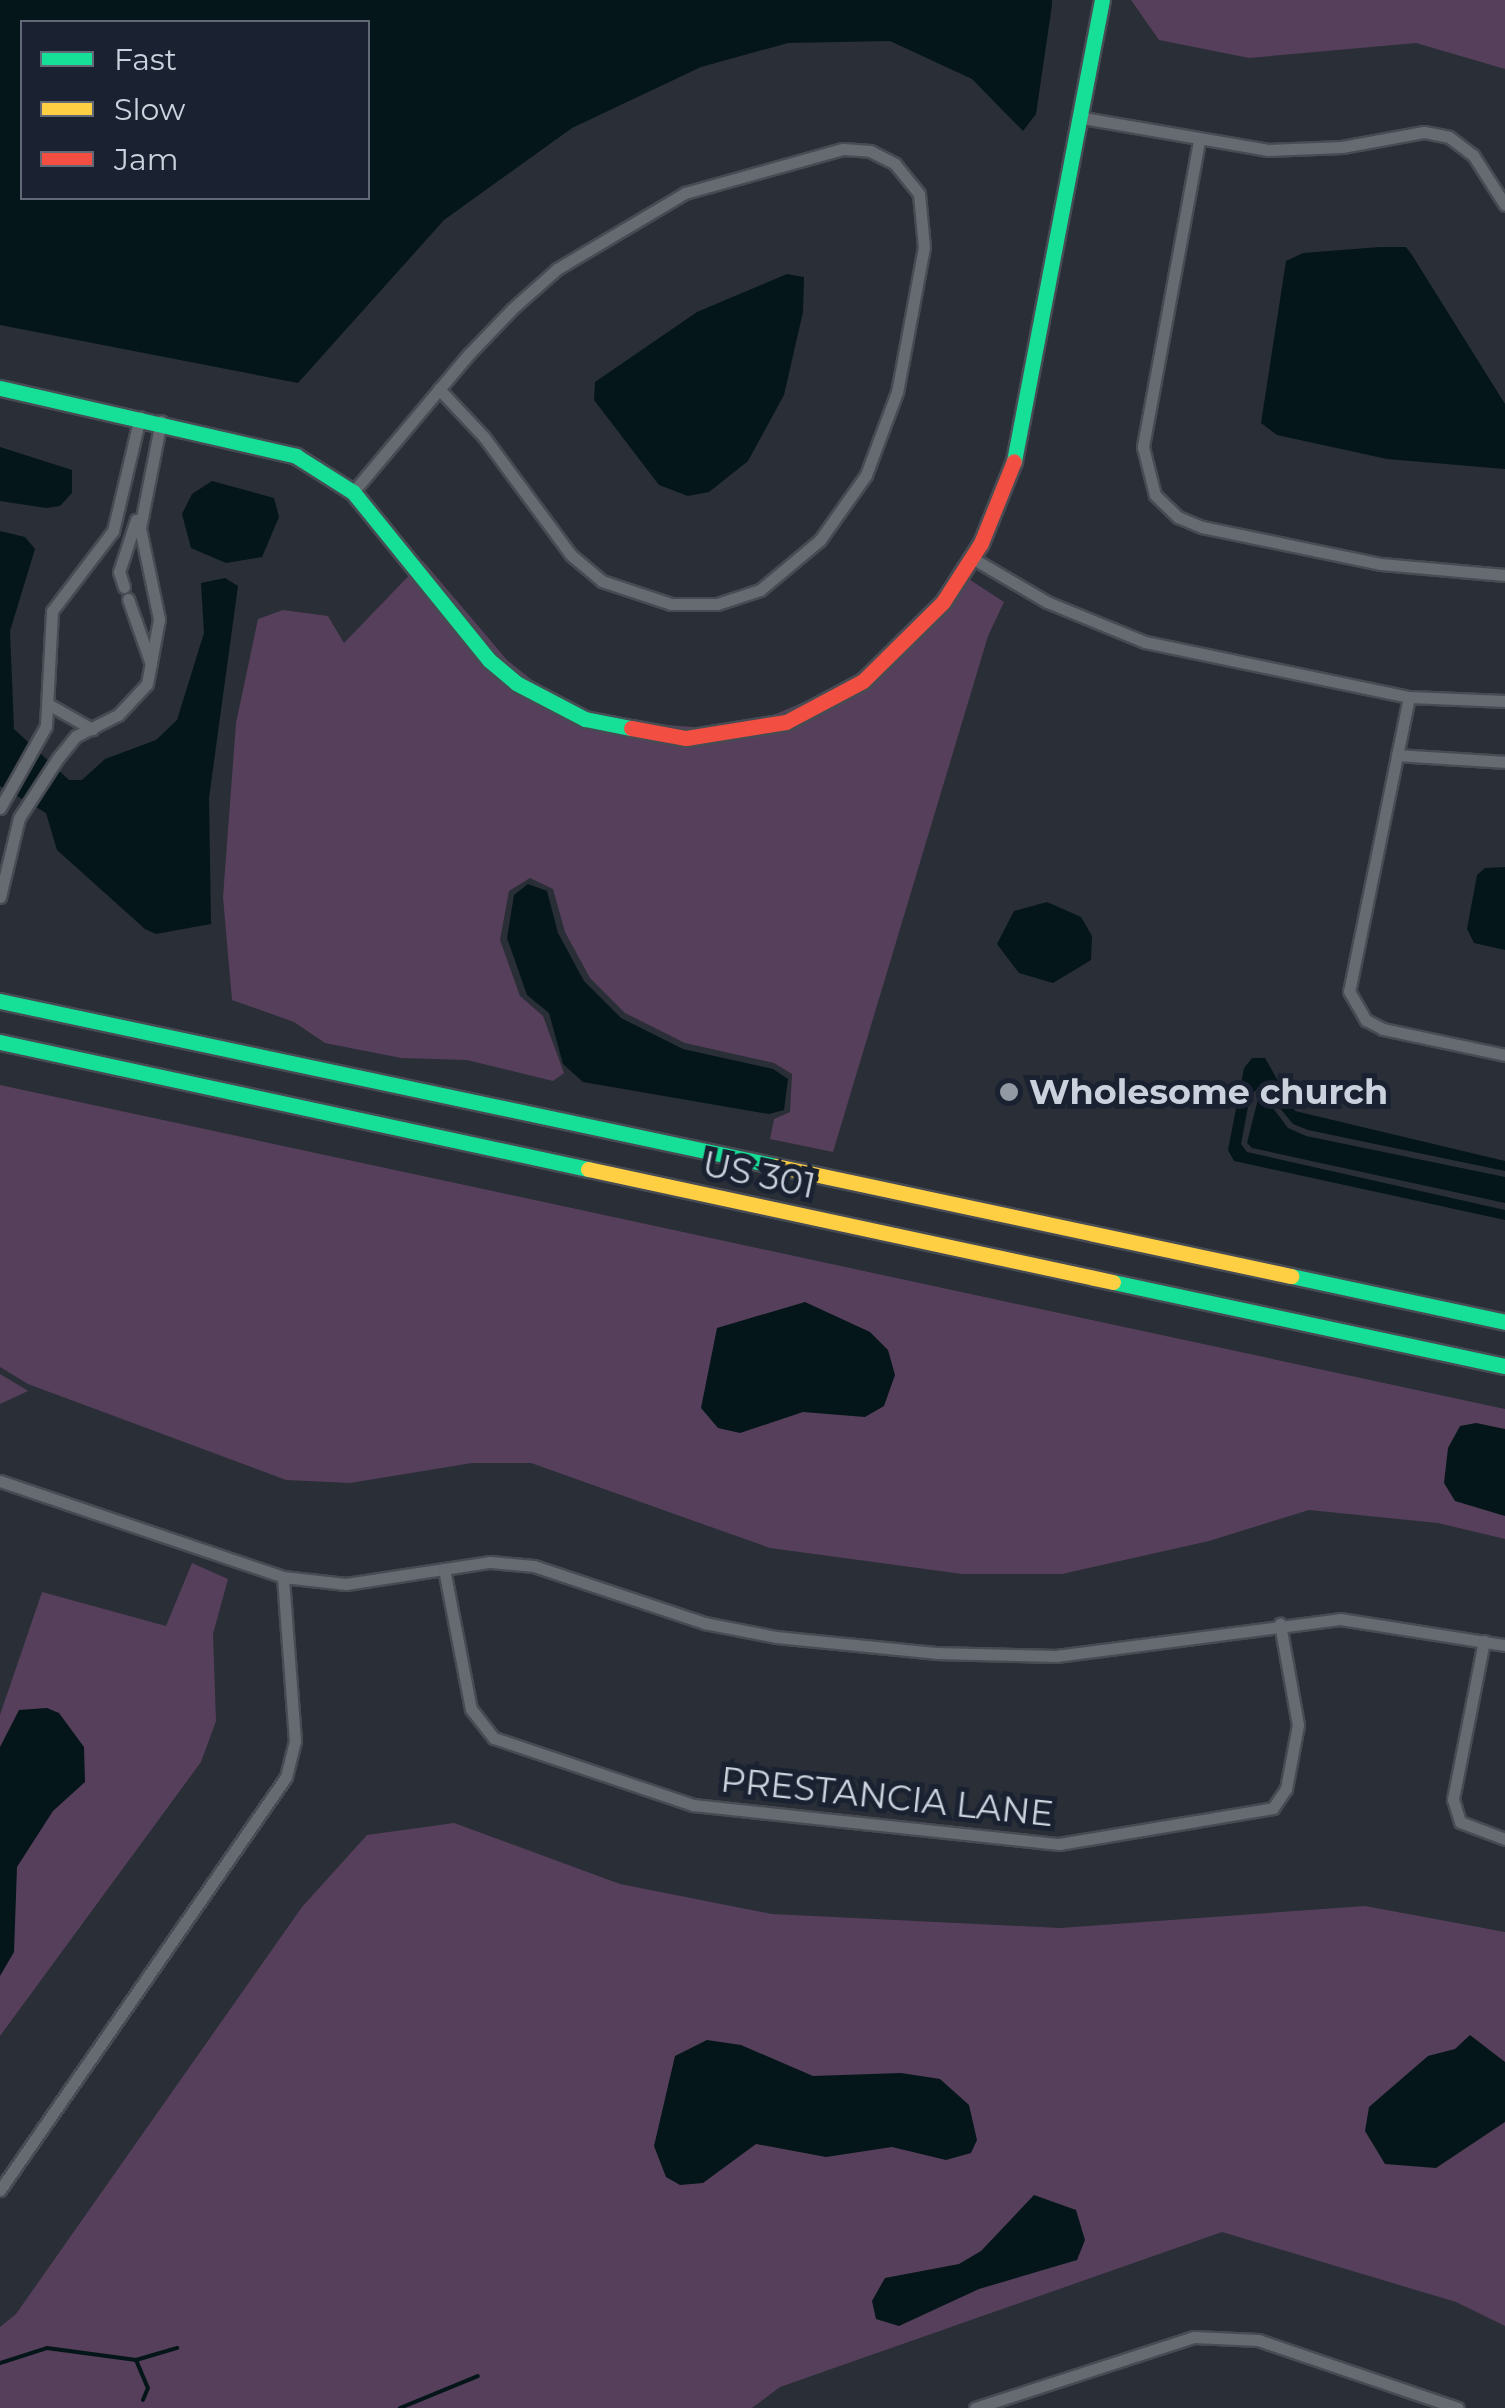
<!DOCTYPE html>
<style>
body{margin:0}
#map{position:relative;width:1505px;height:2408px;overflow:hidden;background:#292e37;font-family:Montserrat,sans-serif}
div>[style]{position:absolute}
.green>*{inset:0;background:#563f5a}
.water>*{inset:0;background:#041619}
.stream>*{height:4px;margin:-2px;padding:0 2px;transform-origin:2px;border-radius:2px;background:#041619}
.roads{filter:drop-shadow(2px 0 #474b53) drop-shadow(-2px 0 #474b53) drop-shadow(0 2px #474b53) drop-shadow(0 -2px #474b53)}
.street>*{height:11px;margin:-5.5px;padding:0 5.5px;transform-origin:5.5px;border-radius:5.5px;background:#666a71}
.fast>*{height:15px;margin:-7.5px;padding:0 7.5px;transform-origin:7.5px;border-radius:7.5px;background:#16e098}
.slow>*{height:15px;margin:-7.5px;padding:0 7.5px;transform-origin:7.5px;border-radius:7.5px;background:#ffcf43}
.jam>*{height:15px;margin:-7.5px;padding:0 7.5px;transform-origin:7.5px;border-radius:7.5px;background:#f24e42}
.dots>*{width:28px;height:28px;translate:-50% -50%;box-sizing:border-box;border:5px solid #1a2232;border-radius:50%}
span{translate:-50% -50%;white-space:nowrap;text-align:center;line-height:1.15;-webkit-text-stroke:10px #1a2232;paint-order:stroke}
.poi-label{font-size:35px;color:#ccd2dd;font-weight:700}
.left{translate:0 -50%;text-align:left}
.street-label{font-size:35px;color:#ccd2dd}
.legend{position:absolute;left:20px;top:20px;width:350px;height:180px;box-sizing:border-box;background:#1a2232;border:2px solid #616876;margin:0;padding:12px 18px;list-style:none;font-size:30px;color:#ccd2dd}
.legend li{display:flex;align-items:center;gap:20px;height:50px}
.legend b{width:50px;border:2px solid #616876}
</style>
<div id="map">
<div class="green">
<div style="clip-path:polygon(1131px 0,1505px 0,1505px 69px,1416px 43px,1249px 58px,1159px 40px)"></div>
<div style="clip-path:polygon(423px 561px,507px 660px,563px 705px,651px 724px,738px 730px,849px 683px,926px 618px,958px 572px,1004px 602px,988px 636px,833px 1152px,770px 1139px,774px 1119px,790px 1112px,792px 1074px,774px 1063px,685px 1043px,625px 1013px,590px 978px,565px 932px,553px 889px,530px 878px,509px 891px,500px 940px,520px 996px,543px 1016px,564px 1073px,553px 1081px,467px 1060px,401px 1058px,325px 1043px,294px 1022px,232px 1000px,223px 897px,236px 723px,258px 619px,283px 610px,328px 616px,344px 643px)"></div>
<div style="clip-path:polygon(0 1085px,1505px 1409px,1505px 1539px,1438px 1523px,1309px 1510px,1209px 1541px,1062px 1574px,962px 1574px,770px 1548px,531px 1463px,472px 1463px,350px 1483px,286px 1480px,28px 1384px,0 1367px)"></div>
<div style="clip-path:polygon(0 1374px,25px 1389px,28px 1391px,0 1404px)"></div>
<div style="clip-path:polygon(192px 1563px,228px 1579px,213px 1634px,216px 1721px,201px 1762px,0 2036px,0 1715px,42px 1592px,166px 1626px)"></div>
<div style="clip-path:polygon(454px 1823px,620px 1884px,772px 1914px,1060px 1928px,1365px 1906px,1505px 1932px,1505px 2326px,1456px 2302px,1222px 2232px,780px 2387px,752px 2408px,0 2408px,0 2327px,16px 2314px,302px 1907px,367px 1835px)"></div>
</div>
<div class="water">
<div style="clip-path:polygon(evenodd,0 0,1052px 0,1052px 5px,1036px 114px,1023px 131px,972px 79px,890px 41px,788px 43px,701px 67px,572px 128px,444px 220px,298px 383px,0 325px,0 0,22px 22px,368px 22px,368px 198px,22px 198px,22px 22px)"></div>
<div style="clip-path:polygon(1380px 247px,1406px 247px,1412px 255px,1505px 404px,1505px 469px,1387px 459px,1277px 435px,1261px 423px,1286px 261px,1303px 253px)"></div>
<div style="clip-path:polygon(787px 274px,804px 277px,803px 312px,784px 395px,748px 461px,709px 492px,688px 496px,659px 485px,594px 400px,595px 382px,697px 312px)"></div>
<div style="clip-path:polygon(0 447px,72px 470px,72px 493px,60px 506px,46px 508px,0 501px)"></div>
<div style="clip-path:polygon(212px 481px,274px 498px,279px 517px,262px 557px,226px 563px,191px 548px,182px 514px,192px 494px)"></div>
<div style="clip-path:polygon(0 531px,25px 537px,35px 549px,10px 631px,14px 729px,69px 780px,82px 780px,105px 759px,156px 740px,177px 720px,204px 633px,201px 583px,225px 578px,238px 586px,209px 798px,211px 924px,156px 934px,145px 929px,57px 850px,46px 813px,0 786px)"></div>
<div style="clip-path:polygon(1505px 867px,1505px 950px,1474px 943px,1467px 929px,1477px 875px,1485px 868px)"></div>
<div style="clip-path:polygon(528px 884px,547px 891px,558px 933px,584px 981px,621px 1018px,683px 1049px,773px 1069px,788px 1079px,784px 1110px,769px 1114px,583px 1082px,563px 1064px,549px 1013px,527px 995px,507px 938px,514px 895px)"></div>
<div style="clip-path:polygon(1047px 902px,1081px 917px,1092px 936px,1091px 960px,1053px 983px,1019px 973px,997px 944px,1014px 911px)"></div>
<div style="clip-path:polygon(1252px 1058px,1265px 1058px,1295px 1111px,1505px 1161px,1505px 1171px,1308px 1130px,1293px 1124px,1261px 1085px,1250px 1096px,1241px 1144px,1247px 1152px,1505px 1210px,1505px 1220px,1234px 1161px,1228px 1150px,1244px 1068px)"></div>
<div style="clip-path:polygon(1260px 1091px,1288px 1128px,1306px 1136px,1505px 1177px,1505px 1203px,1252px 1148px,1247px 1143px)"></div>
<div style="clip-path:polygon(805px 1302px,870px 1332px,888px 1350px,895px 1375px,884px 1406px,865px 1417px,803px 1412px,740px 1433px,718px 1428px,701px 1408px,717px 1328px)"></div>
<div style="clip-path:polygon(1476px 1423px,1505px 1429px,1505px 1516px,1455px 1501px,1444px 1483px,1448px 1448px,1460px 1426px)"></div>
<div style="clip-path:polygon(47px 1708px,59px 1713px,84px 1747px,85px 1782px,53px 1811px,17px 1867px,14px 1952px,0 1976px,0 1747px,19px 1710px)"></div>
<div style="clip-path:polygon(1470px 2035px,1505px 2062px,1505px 2122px,1436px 2168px,1385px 2164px,1365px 2131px,1369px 2107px,1428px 2056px,1455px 2049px)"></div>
<div style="clip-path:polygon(707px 2040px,741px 2045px,813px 2076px,901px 2073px,940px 2079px,969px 2105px,977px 2140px,971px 2153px,946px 2160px,892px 2147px,826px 2157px,756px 2144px,703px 2183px,680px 2185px,666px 2177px,654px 2146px,675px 2056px)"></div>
<div style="clip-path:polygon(1034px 2195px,1076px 2210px,1085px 2240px,1077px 2260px,979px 2289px,899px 2326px,876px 2319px,872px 2301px,885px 2278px,959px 2264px,981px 2251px)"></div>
</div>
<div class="stream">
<div style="left:136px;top:2360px;width:30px;rotate:67deg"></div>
<div style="left:148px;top:2388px;width:13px;rotate:113deg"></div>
<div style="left:0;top:2363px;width:49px;rotate:-17.7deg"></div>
<div style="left:47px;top:2348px;width:90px;rotate:7.7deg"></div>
<div style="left:136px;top:2360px;width:43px;rotate:-16.3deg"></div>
<div style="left:400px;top:2408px;width:84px;rotate:-22.3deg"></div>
</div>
<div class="roads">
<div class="street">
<div style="left:1083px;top:118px;width:188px;rotate:9.8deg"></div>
<div style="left:1268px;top:150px;width:74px;rotate:-2.3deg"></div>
<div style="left:1342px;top:147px;width:83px;rotate:-10.4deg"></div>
<div style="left:1424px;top:132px;width:25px;rotate:11deg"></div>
<div style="left:1449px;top:137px;width:30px;rotate:37deg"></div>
<div style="left:1473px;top:155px;width:59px;rotate:57.4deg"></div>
<div style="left:1199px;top:141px;width:311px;rotate:100.4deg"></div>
<div style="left:1143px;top:447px;width:49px;rotate:76deg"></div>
<div style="left:1155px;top:495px;width:32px;rotate:44deg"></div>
<div style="left:1178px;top:517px;width:26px;rotate:23deg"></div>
<div style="left:1202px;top:527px;width:183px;rotate:11.7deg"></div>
<div style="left:1381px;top:564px;width:124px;rotate:5.1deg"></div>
<div style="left:353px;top:492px;width:180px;rotate:-50deg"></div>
<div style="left:469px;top:354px;width:62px;rotate:-46.3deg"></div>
<div style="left:512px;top:309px;width:60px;rotate:-41.6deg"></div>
<div style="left:557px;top:269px;width:149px;rotate:-30.7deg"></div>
<div style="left:685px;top:193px;width:164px;rotate:-15.6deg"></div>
<div style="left:843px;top:149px;width:27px;rotate:4deg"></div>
<div style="left:870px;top:151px;width:28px;rotate:27deg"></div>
<div style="left:895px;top:164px;width:38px;rotate:51deg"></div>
<div style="left:919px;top:194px;width:53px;rotate:84.6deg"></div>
<div style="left:924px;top:247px;width:147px;rotate:100.5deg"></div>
<div style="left:897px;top:392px;width:89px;rotate:110.5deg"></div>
<div style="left:866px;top:475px;width:80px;rotate:125.3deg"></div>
<div style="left:820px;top:540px;width:78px;rotate:140.2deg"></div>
<div style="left:760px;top:590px;width:45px;rotate:162deg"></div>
<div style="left:717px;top:604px;width:46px;rotate:180deg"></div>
<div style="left:671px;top:604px;width:73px;rotate:-161.6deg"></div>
<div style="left:602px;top:581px;width:40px;rotate:-140deg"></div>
<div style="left:571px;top:555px;width:147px;rotate:-126.4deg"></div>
<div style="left:484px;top:437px;width:66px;rotate:-133.2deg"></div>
<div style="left:972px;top:558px;width:87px;rotate:30.4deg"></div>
<div style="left:1047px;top:602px;width:106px;rotate:22.2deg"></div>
<div style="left:1145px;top:642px;width:270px;rotate:11.8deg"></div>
<div style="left:1409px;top:697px;width:96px;rotate:2.4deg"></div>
<div style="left:124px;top:587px;width:16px;rotate:-108deg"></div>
<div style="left:119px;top:572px;width:55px;rotate:-71.9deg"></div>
<div style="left:128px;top:599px;width:69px;rotate:70.5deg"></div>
<div style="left:1409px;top:697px;width:300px;rotate:101.5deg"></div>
<div style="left:1349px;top:991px;width:34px;rotate:60deg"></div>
<div style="left:1366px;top:1020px;width:19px;rotate:28deg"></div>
<div style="left:1383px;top:1029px;width:125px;rotate:12deg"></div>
<div style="left:48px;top:704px;width:51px;rotate:29.6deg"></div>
<div style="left:1397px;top:755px;width:108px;rotate:3.7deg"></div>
<div style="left:0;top:808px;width:94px;rotate:-60.7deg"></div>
<div style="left:46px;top:726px;width:115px;rotate:-87deg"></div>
<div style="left:52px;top:611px;width:101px;rotate:-52.7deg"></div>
<div style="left:113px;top:531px;width:117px;rotate:-76.7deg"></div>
<div style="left:0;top:897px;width:81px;rotate:-76.5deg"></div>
<div style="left:19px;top:818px;width:72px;rotate:-57deg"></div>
<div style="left:58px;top:758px;width:28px;rotate:-51deg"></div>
<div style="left:76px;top:736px;width:47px;rotate:-26.6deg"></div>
<div style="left:118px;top:715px;width:42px;rotate:-46.9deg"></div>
<div style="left:147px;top:684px;width:66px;rotate:-79.5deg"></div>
<div style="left:159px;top:619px;width:93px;rotate:-101.8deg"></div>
<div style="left:140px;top:528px;width:109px;rotate:-78.9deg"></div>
<div style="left:0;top:1481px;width:299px;rotate:18.7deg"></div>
<div style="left:283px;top:1577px;width:63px;rotate:6.3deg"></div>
<div style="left:346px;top:1584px;width:146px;rotate:-8.7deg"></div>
<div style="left:490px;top:1562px;width:44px;rotate:5.2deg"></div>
<div style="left:534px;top:1566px;width:179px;rotate:18.5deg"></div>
<div style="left:704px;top:1623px;width:73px;rotate:11deg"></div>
<div style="left:776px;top:1637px;width:160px;rotate:5.7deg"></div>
<div style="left:935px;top:1653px;width:121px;rotate:1.4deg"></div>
<div style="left:1056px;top:1656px;width:286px;rotate:-7.4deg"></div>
<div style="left:1340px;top:1619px;width:167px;rotate:9deg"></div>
<div style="left:444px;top:1569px;width:143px;rotate:79.1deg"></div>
<div style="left:471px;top:1709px;width:37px;rotate:52deg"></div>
<div style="left:494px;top:1738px;width:210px;rotate:18.6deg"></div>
<div style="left:693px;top:1805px;width:368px;rotate:6.1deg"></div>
<div style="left:1059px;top:1844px;width:217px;rotate:-9.5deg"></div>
<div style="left:1273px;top:1808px;width:23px;rotate:-56deg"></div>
<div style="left:1286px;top:1789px;width:65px;rotate:-79.4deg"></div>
<div style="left:1298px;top:1725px;width:103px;rotate:-100.1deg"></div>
<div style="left:1484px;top:1641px;width:161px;rotate:101.1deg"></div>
<div style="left:1453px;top:1799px;width:24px;rotate:73deg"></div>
<div style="left:1460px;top:1822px;width:48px;rotate:20.7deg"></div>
<div style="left:0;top:2190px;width:502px;rotate:-55.3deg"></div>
<div style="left:286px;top:1777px;width:37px;rotate:-76deg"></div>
<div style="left:295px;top:1741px;width:164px;rotate:-94.2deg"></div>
<div style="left:975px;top:2408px;width:230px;rotate:-18deg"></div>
<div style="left:1194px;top:2337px;width:64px;rotate:2.7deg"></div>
<div style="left:1258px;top:2340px;width:211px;rotate:18.8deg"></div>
</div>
<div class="fast">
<div style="left:0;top:388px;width:304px;rotate:12.9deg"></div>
<div style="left:296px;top:456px;width:67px;rotate:32.3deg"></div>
<div style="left:353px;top:492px;width:216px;rotate:51deg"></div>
<div style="left:489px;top:660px;width:35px;rotate:40deg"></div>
<div style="left:516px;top:683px;width:78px;rotate:27.6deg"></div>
<div style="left:585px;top:719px;width:47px;rotate:11.1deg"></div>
<div style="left:1014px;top:461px;width:469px;rotate:-79.2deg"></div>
<div style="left:0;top:1001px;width:793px;rotate:12deg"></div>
<div style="left:0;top:1042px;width:602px;rotate:12.19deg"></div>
<div style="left:1291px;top:1276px;width:219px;rotate:12.1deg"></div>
<div style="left:1113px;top:1282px;width:401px;rotate:12.1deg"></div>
</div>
<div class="slow">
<div style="left:776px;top:1166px;width:527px;rotate:12.06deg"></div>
<div style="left:588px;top:1169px;width:537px;rotate:12.15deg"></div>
</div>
<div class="jam">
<div style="left:631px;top:728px;width:56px;rotate:10.3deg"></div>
<div style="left:686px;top:738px;width:101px;rotate:-9.1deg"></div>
<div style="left:786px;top:722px;width:87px;rotate:-28deg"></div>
<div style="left:863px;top:681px;width:112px;rotate:-44.6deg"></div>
<div style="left:943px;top:602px;width:70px;rotate:-57.2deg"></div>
<div style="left:981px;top:543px;width:88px;rotate:-68.1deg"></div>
</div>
</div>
<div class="dots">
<div style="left:1009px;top:1092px;background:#9399a3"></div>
</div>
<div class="poi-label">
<span class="left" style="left:1029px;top:1092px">Wholesome church</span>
</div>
<div class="street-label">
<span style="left:759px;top:1175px;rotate:12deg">US 301</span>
<span style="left:887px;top:1797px;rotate:6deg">PRESTANCIA LANE</span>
</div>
<ul class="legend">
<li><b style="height:12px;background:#16e098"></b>Fast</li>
<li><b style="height:12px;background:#ffcf43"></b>Slow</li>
<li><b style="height:12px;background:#f24e42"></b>Jam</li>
</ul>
</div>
